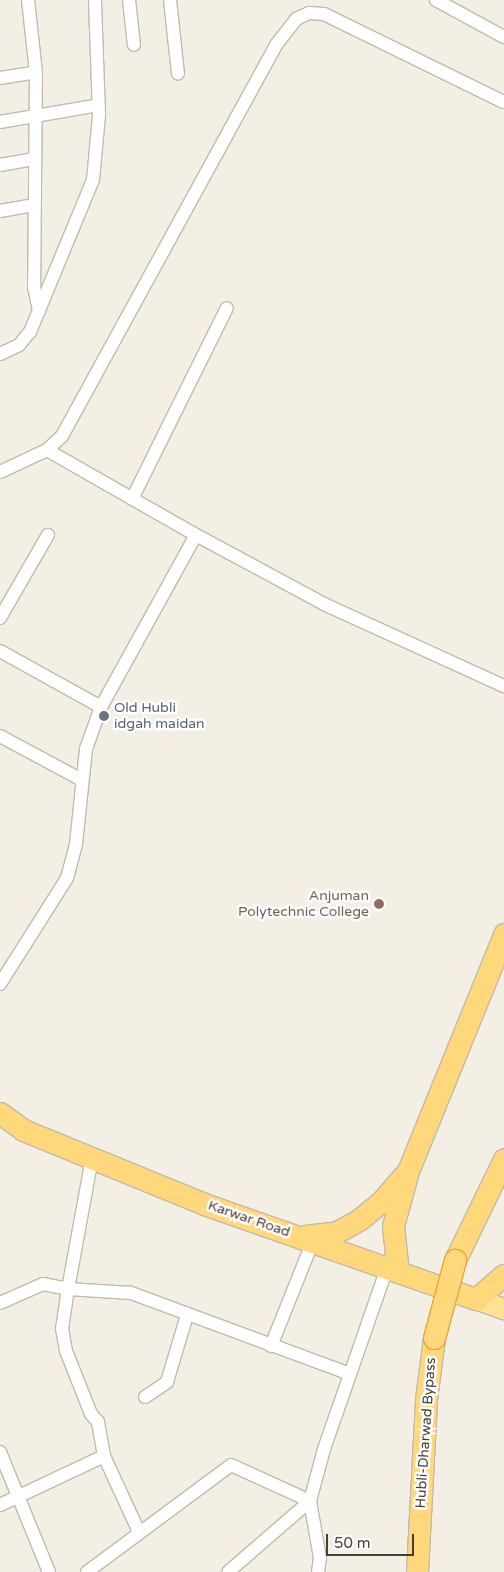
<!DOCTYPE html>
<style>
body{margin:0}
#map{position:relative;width:504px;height:1572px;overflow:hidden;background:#f4efe4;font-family:"Varela Round",sans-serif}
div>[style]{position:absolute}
.roads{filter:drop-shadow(1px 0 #c3baa9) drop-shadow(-1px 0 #c3baa9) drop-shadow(0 1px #c3baa9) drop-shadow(0 -1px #c3baa9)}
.minor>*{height:12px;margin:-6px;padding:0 6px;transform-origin:6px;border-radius:6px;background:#fff}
.primary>*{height:20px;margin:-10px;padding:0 10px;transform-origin:10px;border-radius:10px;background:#ffe292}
.trunk>*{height:21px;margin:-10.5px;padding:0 10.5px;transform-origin:10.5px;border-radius:10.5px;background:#ffd87b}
.bridges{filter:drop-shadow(1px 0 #eaa628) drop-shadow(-1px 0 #eaa628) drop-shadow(0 1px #eaa628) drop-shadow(0 -1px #eaa628)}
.trunk-bridge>*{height:21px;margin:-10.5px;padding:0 10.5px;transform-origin:10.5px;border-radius:10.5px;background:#ffd87b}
.dots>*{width:14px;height:14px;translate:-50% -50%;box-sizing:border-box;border:2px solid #fff;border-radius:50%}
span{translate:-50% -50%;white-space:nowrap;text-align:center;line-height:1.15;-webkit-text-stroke:5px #fff;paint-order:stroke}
.worship-label{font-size:14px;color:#5b616d}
.left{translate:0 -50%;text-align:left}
.education-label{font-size:14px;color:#785e54}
.right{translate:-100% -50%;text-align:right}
.street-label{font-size:14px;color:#463f34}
.scale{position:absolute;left:326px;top:1534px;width:88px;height:22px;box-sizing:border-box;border:2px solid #463f34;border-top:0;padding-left:6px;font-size:15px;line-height:18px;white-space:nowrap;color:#463f34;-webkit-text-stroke:4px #fff;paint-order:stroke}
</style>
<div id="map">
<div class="roads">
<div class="minor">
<div style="left:28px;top:0;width:72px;rotate:83.7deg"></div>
<div style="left:36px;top:72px;width:215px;rotate:90.5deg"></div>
<div style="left:34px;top:287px;width:25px;rotate:78deg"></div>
<div style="left:129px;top:0;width:45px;rotate:83.7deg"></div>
<div style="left:170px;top:0;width:74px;rotate:83.8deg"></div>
<div style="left:436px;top:0;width:77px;rotate:28.6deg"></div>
<div style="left:0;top:78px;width:36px;rotate:-9deg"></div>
<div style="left:0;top:122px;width:100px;rotate:-9.7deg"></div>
<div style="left:0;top:165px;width:35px;rotate:-10deg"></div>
<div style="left:0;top:211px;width:35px;rotate:-10deg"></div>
<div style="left:0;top:354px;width:21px;rotate:-25deg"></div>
<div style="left:19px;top:345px;width:17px;rotate:-50deg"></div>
<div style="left:30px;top:332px;width:165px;rotate:-67.5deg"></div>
<div style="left:93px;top:180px;width:65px;rotate:-84.7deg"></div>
<div style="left:99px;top:115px;width:115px;rotate:-92deg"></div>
<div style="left:47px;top:450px;width:172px;rotate:29.7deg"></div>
<div style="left:196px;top:535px;width:148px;rotate:28.3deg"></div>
<div style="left:326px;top:605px;width:196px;rotate:24.5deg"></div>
<div style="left:0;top:472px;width:52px;rotate:-25.1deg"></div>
<div style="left:47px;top:450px;width:21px;rotate:-43deg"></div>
<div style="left:62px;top:436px;width:446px;rotate:-61.3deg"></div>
<div style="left:276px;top:45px;width:33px;rotate:-52deg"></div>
<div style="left:296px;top:19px;width:14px;rotate:-25deg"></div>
<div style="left:309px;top:13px;width:15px;rotate:4deg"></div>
<div style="left:324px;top:14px;width:200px;rotate:26.1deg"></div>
<div style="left:132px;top:499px;width:213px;rotate:-63.6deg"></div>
<div style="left:0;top:618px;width:96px;rotate:-60deg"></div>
<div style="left:0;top:651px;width:115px;rotate:29deg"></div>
<div style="left:0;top:736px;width:93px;rotate:28.2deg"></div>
<div style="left:0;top:984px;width:125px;rotate:-57.7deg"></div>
<div style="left:67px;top:878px;width:35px;rotate:-75deg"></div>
<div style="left:76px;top:844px;width:96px;rotate:-84deg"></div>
<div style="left:86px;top:749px;width:45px;rotate:-70.3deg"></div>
<div style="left:101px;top:707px;width:196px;rotate:-61.1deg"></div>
<div style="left:0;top:1303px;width:47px;rotate:-23.8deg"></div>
<div style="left:43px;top:1284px;width:25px;rotate:11deg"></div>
<div style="left:68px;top:1289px;width:133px;rotate:-79.6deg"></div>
<div style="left:271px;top:1346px;width:113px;rotate:-68.2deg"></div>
<div style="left:145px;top:1397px;width:27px;rotate:-34deg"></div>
<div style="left:167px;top:1382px;width:70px;rotate:-73.4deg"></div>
<div style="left:0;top:1452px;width:130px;rotate:67.8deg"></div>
<div style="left:0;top:1505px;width:115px;rotate:-25.2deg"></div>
<div style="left:139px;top:1532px;width:84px;rotate:-114.7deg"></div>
<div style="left:104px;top:1456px;width:35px;rotate:-100deg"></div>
<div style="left:98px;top:1422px;width:11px;rotate:-131deg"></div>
<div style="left:91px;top:1414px;width:68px;rotate:-111.6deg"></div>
<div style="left:66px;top:1351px;width:22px;rotate:-100deg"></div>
<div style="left:62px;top:1329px;width:40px;rotate:-81.5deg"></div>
<div style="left:68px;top:1289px;width:63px;rotate:3.6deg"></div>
<div style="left:131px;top:1293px;width:233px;rotate:20.3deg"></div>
<div style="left:87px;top:1572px;width:179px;rotate:-36.6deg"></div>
<div style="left:231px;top:1465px;width:87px;rotate:24.5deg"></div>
<div style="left:310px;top:1501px;width:108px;rotate:139.1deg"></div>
<div style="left:318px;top:1572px;width:14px;rotate:-82deg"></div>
<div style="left:320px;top:1558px;width:58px;rotate:-100deg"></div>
<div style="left:310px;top:1501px;width:54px;rotate:-74.9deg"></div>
<div style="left:324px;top:1449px;width:192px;rotate:-70.8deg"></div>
</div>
<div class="primary">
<div style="left:476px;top:1299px;width:30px;rotate:20deg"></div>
</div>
<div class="trunk">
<div style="left:0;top:1113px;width:29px;rotate:36deg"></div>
<div style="left:23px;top:1130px;width:196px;rotate:22.2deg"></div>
<div style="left:204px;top:1204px;width:288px;rotate:19.3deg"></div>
<div style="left:476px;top:1299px;width:37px;rotate:-41deg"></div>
<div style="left:305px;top:1236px;width:32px;rotate:-7deg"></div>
<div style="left:337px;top:1232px;width:26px;rotate:-29deg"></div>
<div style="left:360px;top:1219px;width:26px;rotate:-39deg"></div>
<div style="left:380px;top:1203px;width:37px;rotate:-49deg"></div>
<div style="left:455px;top:1260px;width:112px;rotate:-64.1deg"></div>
<div style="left:398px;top:1272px;width:46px;rotate:-96.2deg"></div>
<div style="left:393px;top:1226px;width:57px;rotate:-74.7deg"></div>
<div style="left:408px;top:1171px;width:256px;rotate:-67.9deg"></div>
<div style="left:417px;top:1572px;width:173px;rotate:-87deg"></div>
<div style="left:426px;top:1399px;width:62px;rotate:-82.5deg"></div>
</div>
</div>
<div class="bridges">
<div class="trunk-bridge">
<div style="left:434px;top:1338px;width:81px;rotate:-74.9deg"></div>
</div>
</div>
<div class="dots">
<div style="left:104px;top:716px;background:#6b7280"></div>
<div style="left:379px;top:904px;background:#8d6e63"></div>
</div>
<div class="worship-label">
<span class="left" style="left:114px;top:716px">Old Hubli<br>idgah maidan</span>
</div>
<div class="education-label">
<span class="right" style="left:369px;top:904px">Anjuman<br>Polytechnic College</span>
</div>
<div class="street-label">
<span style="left:249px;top:1219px;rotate:19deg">Karwar Road</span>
<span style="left:426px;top:1433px;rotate:-86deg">Hubli-Dharwad Bypass</span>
</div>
<div class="scale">50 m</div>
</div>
